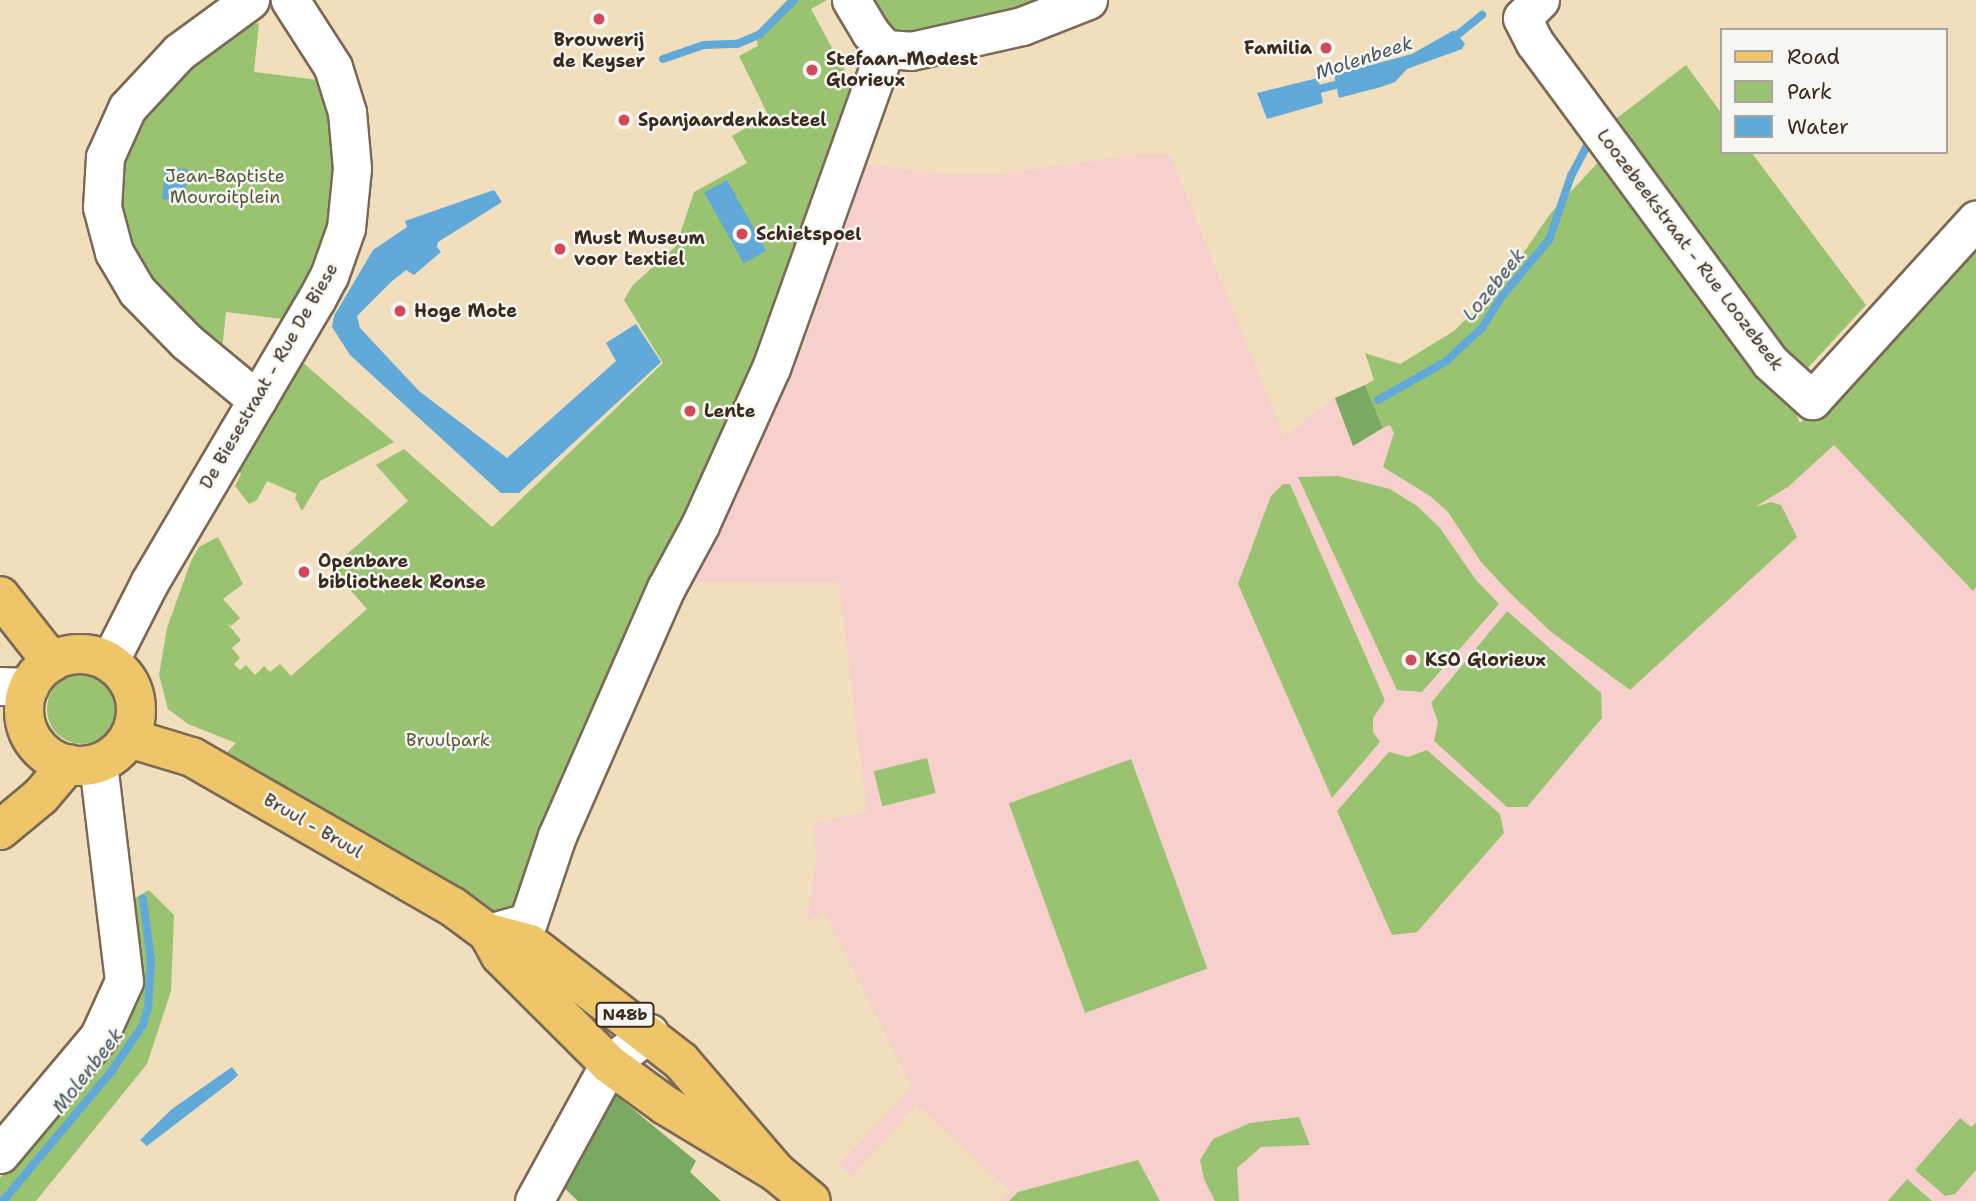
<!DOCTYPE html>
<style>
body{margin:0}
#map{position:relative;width:1976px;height:1201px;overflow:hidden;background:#f0debd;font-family:"Shantell Sans",sans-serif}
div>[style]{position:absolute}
.built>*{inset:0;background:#f7d0cd}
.green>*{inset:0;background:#99c370;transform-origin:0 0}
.round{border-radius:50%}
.forest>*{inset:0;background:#7aa962}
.water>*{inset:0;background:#61a9d8;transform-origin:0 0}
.stream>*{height:8px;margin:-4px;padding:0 4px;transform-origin:4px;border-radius:4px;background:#61a9d8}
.roads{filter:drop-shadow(2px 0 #7a6956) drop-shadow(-2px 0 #7a6956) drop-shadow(0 2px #7a6956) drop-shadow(0 -2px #7a6956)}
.minor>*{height:37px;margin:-18.5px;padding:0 18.5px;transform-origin:18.5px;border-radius:18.5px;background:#fff}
.major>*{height:38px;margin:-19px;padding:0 19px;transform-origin:19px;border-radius:19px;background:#eec569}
.major>.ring{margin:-19px;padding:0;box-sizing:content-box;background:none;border:38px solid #eec569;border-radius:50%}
.dots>*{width:19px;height:19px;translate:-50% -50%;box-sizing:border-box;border:4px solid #f6f6f2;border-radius:50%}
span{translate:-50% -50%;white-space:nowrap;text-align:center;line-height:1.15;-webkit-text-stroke:5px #f6f6f2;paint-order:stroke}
.shield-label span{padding:2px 5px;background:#f6f6f2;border:2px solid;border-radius:5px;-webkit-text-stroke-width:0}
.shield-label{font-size:16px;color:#3b2a1e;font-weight:700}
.poi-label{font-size:18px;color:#3b2a1e;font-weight:700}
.right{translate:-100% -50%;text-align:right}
.left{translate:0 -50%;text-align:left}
.park-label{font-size:18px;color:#575837}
.street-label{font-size:18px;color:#3b2a1e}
.water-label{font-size:19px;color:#48565f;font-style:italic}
.legend{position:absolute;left:1720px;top:28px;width:228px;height:126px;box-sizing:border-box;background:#f6f6f2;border:2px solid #aba49d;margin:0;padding:9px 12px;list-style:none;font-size:21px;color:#3b2a1e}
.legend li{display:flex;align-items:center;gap:14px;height:35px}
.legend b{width:35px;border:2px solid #aba49d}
</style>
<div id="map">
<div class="built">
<div style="clip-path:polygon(1142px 154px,1170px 155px,1284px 437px,1335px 398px,1354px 446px,1429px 403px,1788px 487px,1834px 444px,1973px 590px,1976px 587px,1976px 1201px,1001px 1201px,1010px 1191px,916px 1104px,852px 1177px,839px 1164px,912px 1087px,825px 912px,807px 922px,816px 860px,814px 823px,867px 812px,839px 583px,694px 582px,800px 355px,866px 163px,932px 174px,993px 175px)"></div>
</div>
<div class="green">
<div style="clip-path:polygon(787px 0,827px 0,811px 9px,839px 61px,859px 92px,756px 373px,507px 922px,221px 759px,236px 743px,188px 724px,168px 709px,159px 675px,167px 628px,191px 561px,199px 547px,218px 537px,243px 584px,223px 599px,240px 618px,231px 626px,227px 623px,241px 640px,232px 648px,240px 658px,234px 664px,240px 670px,246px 665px,255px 675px,264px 666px,270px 672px,280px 664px,291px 676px,367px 609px,331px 568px,408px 501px,376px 465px,404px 449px,492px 527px,663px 363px,624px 300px,632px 286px,676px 246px,694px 192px,747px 163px,732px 136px,768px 115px,739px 56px,758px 46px,755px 34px)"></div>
<div style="clip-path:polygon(872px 0,1044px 0,920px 34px,895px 30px,885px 21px)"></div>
<div style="clip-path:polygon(259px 23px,254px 72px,319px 80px,329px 110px,336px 172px,326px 235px,315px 265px,283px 319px,226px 312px,222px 350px,159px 299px,119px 229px,116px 173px,149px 100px,233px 30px)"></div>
<div style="clip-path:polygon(1686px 65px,1722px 114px,1722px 152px,1751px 152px,1866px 305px,1805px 371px,1779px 356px,1608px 125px)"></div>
<div style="clip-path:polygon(1605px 155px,1788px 395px,1800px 423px,1976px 237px,1976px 587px,1973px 591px,1834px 445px,1788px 487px,1755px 507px,1771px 502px,1781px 505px,1797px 537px,1630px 690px,1550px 631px,1510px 593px,1481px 562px,1448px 512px,1430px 496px,1383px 467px,1394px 433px,1390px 425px,1383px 428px,1365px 385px,1374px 380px,1365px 353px,1400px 364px,1454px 331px,1502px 284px,1550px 214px)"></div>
<div style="clip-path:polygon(301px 361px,394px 442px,320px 481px,302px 511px,295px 498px,297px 494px,267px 481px,257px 500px,249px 504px,235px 486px,241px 474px,237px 465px)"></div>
<div style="clip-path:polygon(1338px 476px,1390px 489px,1417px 506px,1440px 528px,1476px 580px,1499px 604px,1422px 692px,1397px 690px,1298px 477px)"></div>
<div style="clip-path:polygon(1283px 484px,1290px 484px,1385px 700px,1373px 718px,1373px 732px,1380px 742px,1332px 798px,1238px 584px,1271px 496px)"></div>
<div style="clip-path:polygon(1507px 611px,1601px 693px,1602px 718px,1527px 807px,1507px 807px,1434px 741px,1438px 722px,1431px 703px)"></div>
<div class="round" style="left:47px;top:674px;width:70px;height:70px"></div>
<div style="clip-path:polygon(1427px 750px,1500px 814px,1504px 833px,1417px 932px,1392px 935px,1337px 811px,1389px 752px,1408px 757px)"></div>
<div style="left:927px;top:758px;width:36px;height:55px;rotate:76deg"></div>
<div style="left:1131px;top:759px;width:223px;height:130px;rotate:70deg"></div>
<div style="clip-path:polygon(149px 890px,174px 915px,171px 991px,147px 1064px,36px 1201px,0 1201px,0 1178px,117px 1038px,128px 902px)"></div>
<div style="clip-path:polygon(1299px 1117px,1310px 1145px,1261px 1147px,1237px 1168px,1239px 1201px,1215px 1201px,1204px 1179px,1200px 1160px,1213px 1139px,1250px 1123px)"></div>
<div style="clip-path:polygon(1960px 1118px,1971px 1127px,1976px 1123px,1976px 1170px,1955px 1194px,1945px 1196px,1915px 1170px)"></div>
<div style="clip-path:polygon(1138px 1160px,1160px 1201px,1009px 1201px,1018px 1192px)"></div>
<div style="clip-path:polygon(1907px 1179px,1932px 1201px,1888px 1201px)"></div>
</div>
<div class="forest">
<div style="clip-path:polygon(1365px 385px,1383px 428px,1353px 446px,1335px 398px)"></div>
<div style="clip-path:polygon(612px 1092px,696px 1161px,690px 1172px,721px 1201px,578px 1201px,557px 1181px)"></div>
</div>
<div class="water">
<div style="clip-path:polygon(1454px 30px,1465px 44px,1462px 49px,1407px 69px,1395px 82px,1381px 87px,1339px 98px,1334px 75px,1412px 54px)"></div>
<div style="clip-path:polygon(1318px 78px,1323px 103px,1267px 119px,1257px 93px)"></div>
<div style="left:165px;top:167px;width:23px;height:32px;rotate:5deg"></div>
<div style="left:727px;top:180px;width:81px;height:26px;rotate:61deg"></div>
<div style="clip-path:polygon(494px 190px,502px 202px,438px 242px,437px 247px,441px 252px,414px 275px,406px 270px,391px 282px,357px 316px,360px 328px,419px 391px,507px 458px,616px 361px,606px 343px,636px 324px,661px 362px,519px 493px,501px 493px,350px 355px,332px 327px,334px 316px,373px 250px,407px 227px,405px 221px)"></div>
<div style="clip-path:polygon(232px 1067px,238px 1075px,233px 1080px,147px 1146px,140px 1140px,172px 1109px)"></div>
</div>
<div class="stream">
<div style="left:1451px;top:40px;width:40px;rotate:-39deg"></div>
<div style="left:663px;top:59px;width:43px;rotate:-18.9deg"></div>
<div style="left:704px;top:45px;width:33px;rotate:-2deg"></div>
<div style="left:737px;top:44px;width:25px;rotate:-23deg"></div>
<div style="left:760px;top:34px;width:48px;rotate:-45deg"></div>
<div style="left:1311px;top:91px;width:36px;rotate:-14deg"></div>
<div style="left:1378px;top:400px;width:77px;rotate:-29.6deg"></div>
<div style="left:1445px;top:362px;width:50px;rotate:-42.6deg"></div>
<div style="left:1482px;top:328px;width:39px;rotate:-58deg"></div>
<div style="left:1503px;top:295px;width:72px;rotate:-50.1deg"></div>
<div style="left:1549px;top:240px;width:68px;rotate:-71deg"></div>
<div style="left:1571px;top:176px;width:32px;rotate:-62deg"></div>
<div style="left:3px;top:1201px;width:168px;rotate:-50.1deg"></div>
<div style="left:111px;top:1072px;width:57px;rotate:-55.8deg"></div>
<div style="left:143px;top:1025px;width:18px;rotate:-74deg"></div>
<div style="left:148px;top:1008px;width:47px;rotate:-86.3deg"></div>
<div style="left:151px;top:961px;width:63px;rotate:-97.4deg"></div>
</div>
<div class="roads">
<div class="minor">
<div style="left:250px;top:0;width:88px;rotate:143.8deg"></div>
<div style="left:179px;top:52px;width:76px;rotate:132.9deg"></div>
<div style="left:127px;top:108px;width:54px;rotate:114.2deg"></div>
<div style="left:105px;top:157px;width:50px;rotate:93.4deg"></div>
<div style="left:102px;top:207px;width:47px;rotate:75.1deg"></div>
<div style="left:114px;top:252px;width:45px;rotate:59.5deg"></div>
<div style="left:137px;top:291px;width:71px;rotate:45.6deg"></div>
<div style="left:187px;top:342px;width:91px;rotate:39.6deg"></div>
<div style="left:851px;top:0;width:37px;rotate:59deg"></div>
<div style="left:870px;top:32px;width:23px;rotate:49deg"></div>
<div style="left:885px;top:49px;width:26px;rotate:4deg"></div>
<div style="left:911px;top:51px;width:114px;rotate:-12.7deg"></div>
<div style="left:1022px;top:26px;width:71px;rotate:-21.5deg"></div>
<div style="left:1540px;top:0;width:25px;rotate:135deg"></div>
<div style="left:1522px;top:18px;width:28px;rotate:63deg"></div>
<div style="left:1535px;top:43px;width:396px;rotate:53.6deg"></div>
<div style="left:1770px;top:362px;width:57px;rotate:42.1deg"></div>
<div style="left:1812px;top:400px;width:244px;rotate:-47.7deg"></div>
<div style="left:109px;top:662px;width:89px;rotate:-63.1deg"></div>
<div style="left:149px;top:583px;width:329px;rotate:-59.5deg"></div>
<div style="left:316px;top:300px;width:27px;rotate:-62deg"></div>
<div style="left:329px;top:276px;width:51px;rotate:-70.5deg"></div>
<div style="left:346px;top:228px;width:60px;rotate:-84.3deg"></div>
<div style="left:352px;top:168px;width:56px;rotate:-95.1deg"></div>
<div style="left:347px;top:112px;width:47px;rotate:-107.3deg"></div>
<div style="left:333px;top:67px;width:80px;rotate:-122.7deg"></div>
<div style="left:0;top:686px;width:29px;rotate:2deg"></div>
<div style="left:488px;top:933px;width:41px;rotate:-15.4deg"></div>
<div style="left:528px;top:922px;width:91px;rotate:-71.4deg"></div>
<div style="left:557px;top:836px;width:271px;rotate:-66.3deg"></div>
<div style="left:666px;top:588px;width:72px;rotate:-61.6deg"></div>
<div style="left:700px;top:525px;width:172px;rotate:-65.7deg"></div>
<div style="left:771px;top:368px;width:339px;rotate:-70.3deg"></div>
<div style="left:0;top:1154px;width:154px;rotate:-50deg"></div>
<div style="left:99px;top:1036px;width:60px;rotate:-65.6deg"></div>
<div style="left:124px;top:981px;width:220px;rotate:-96.8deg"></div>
<div style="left:534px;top:1201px;width:156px;rotate:-61.3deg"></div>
<div style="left:609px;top:1064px;width:51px;rotate:-37.8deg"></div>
</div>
<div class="major">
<div style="left:0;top:596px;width:84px;rotate:51.8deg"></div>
<div class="ring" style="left:24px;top:654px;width:74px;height:74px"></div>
<div style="left:129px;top:738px;width:66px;rotate:16.8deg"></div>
<div style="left:192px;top:757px;width:301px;rotate:29.9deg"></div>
<div style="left:453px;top:907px;width:44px;rotate:36.6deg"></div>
<div style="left:488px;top:933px;width:43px;rotate:14.7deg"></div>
<div style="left:530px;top:944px;width:191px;rotate:37.8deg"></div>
<div style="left:681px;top:1061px;width:146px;rotate:49.4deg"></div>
<div style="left:0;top:830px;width:53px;rotate:-39.7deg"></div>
<div style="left:41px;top:796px;width:42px;rotate:-49.8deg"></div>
<div style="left:488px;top:933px;width:25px;rotate:61deg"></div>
<div style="left:500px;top:955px;width:154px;rotate:45deg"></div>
<div style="left:609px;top:1064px;width:69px;rotate:36.2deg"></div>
<div style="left:665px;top:1105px;width:130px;rotate:31.1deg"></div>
<div style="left:776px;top:1172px;width:45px;rotate:39.6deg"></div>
</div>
</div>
<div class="dots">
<div style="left:599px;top:19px;background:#d1495b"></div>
<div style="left:1326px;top:48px;background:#d1495b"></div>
<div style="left:812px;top:70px;background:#d1495b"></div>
<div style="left:624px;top:120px;background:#d1495b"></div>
<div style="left:742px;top:234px;background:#d1495b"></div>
<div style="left:560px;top:249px;background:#d1495b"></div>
<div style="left:400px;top:311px;background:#d1495b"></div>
<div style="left:690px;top:411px;background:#d1495b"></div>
<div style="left:304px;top:572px;background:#d1495b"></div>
<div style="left:1411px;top:660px;background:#d1495b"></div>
</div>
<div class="shield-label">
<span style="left:625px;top:1015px">N48b</span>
</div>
<div class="poi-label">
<span style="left:599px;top:51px">Brouwerij<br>de Keyser</span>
<span class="right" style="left:1312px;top:48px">Familia</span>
<span class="left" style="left:826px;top:70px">Stefaan-Modest<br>Glorieux</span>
<span class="left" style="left:638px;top:120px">Spanjaardenkasteel</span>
<span class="left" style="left:756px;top:234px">Schietspoel</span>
<span class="left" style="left:574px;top:249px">Must Museum<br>voor textiel</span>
<span class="left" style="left:414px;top:311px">Hoge Mote</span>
<span class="left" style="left:704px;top:411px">Lente</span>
<span class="left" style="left:318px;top:572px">Openbare<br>bibliotheek Ronse</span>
<span class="left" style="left:1425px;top:660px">KSO Glorieux</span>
</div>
<div class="park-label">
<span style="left:225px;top:187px">Jean-Baptiste<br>Mouroitplein</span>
<span style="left:448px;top:740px">Bruulpark</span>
</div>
<div class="street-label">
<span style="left:1690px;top:250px;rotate:53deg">Loozebeekstraat - Rue Loozebeek</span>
<span style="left:269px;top:376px;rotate:-60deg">De Biesestraat - Rue De Biese</span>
<span style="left:313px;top:826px;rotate:30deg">Bruul - Bruul</span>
</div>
<div class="water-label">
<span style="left:1364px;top:58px;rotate:-18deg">Molenbeek</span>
<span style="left:1494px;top:285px;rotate:-51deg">Lozebeek</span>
<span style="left:88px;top:1071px;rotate:-52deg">Molenbeek</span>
</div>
<ul class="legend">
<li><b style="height:9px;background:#eec569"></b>Road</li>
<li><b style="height:19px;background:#99c370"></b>Park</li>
<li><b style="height:19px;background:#61a9d8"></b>Water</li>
</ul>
</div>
